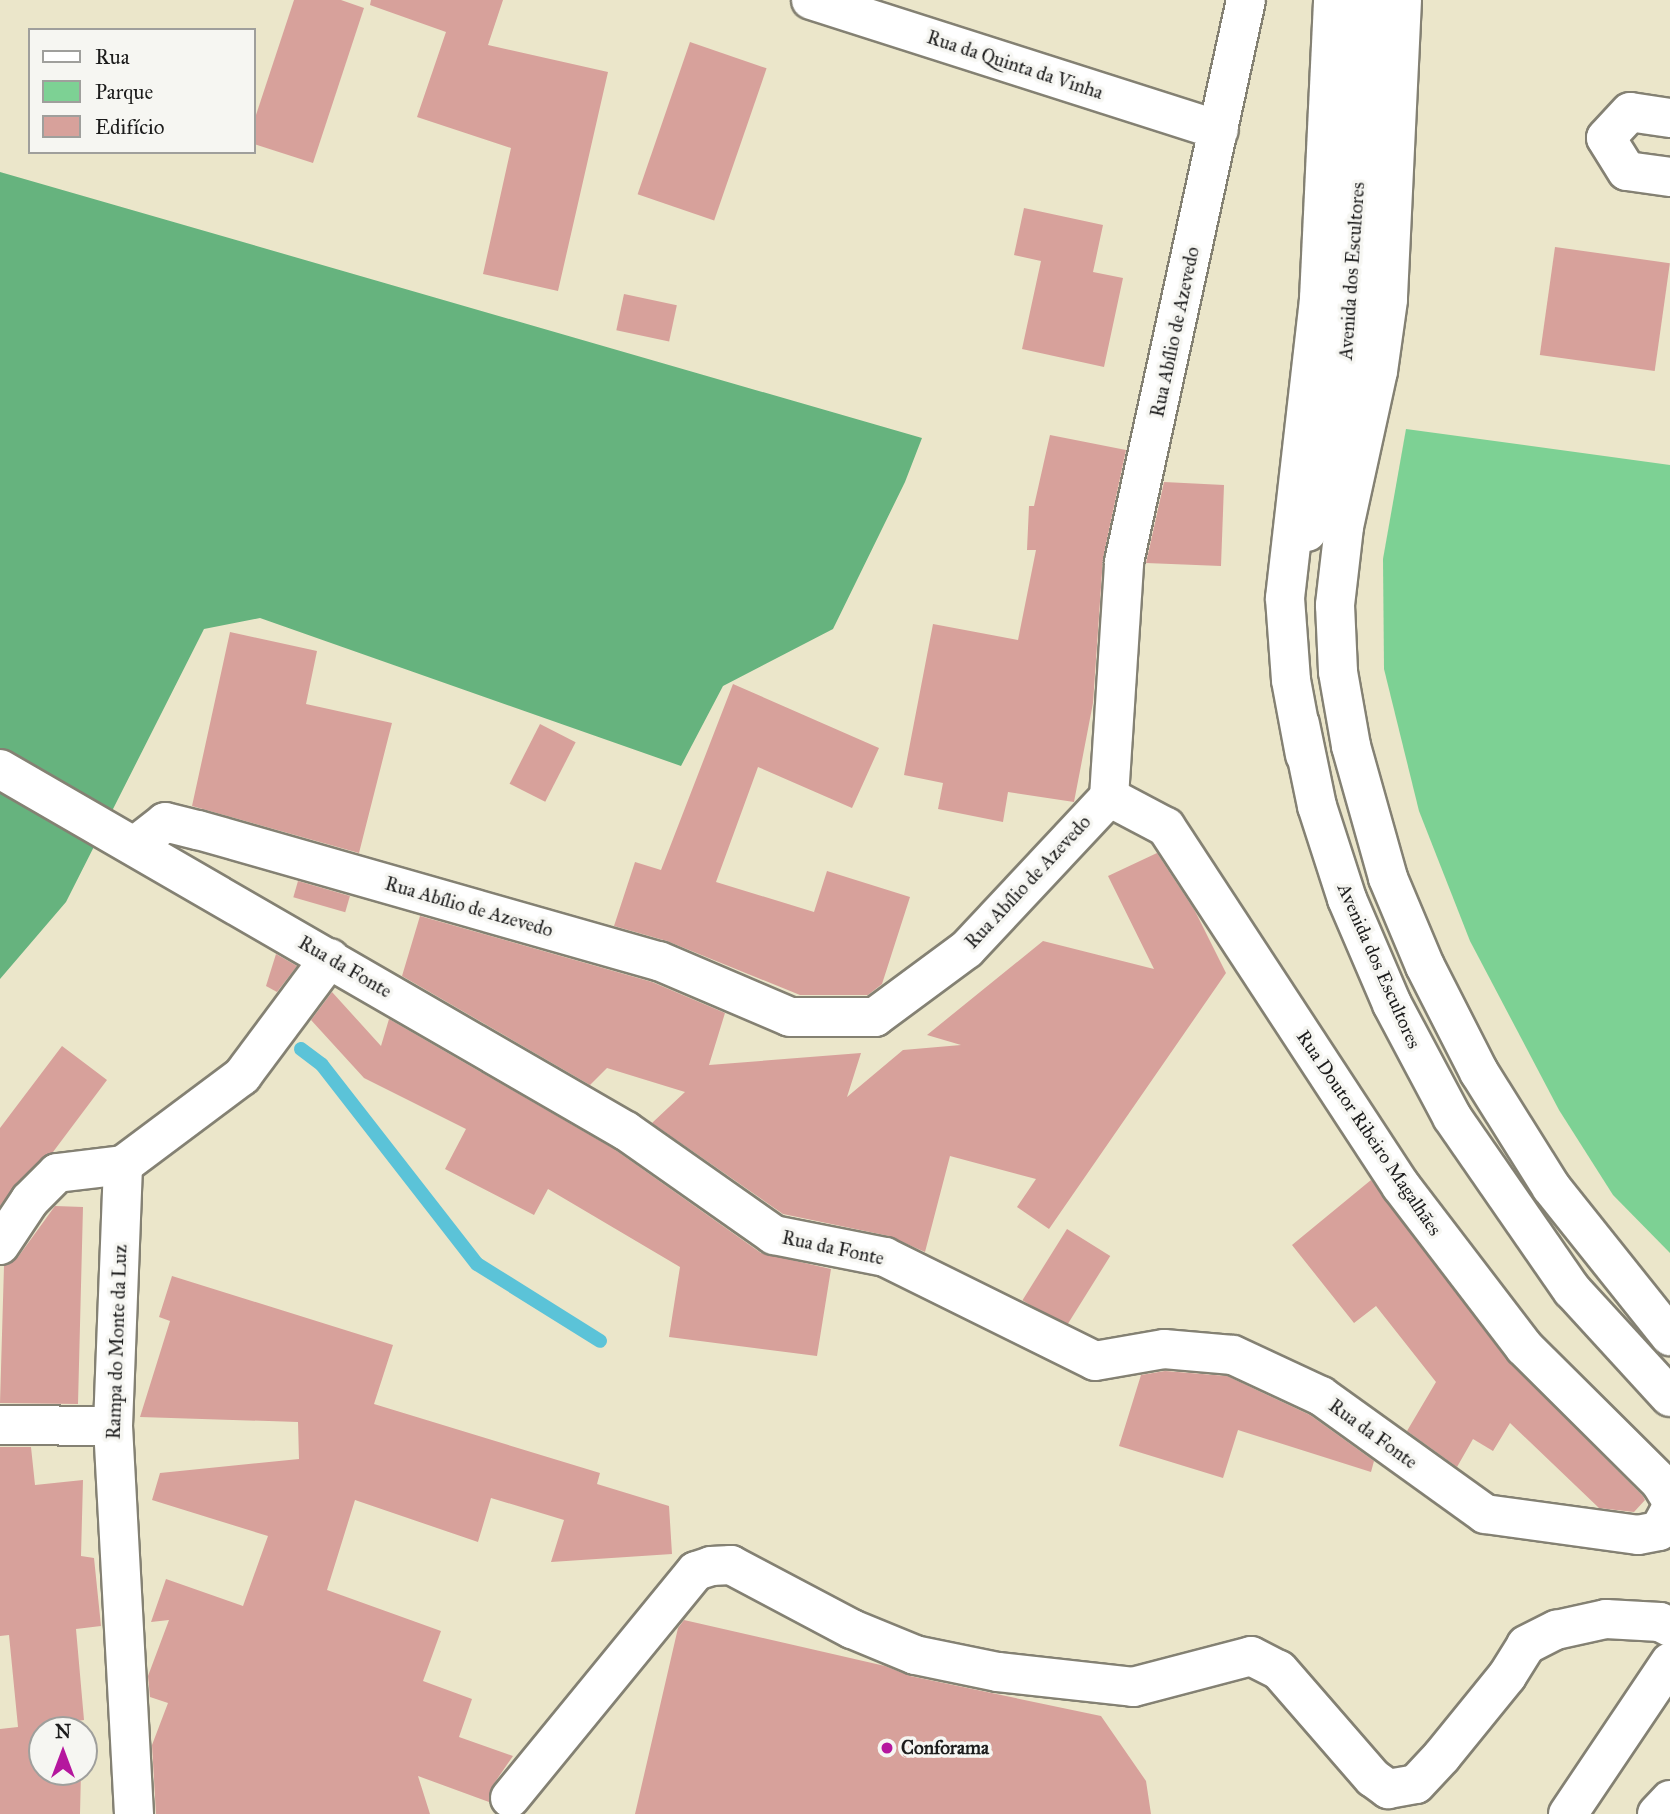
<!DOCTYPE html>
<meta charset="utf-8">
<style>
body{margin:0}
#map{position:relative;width:1670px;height:1814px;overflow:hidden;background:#ebe6ca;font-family:"IM FELL Great Primer",serif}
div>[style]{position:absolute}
.green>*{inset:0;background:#7dd194}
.forest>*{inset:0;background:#66b37e}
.stream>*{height:14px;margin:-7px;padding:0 7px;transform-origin:7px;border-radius:7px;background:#5bc3d8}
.building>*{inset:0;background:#d7a19b;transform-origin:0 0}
.roads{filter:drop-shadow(2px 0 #848173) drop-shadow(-2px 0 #848173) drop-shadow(0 2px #848173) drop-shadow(0 -2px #848173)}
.minor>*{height:38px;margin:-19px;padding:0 19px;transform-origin:19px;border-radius:19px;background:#fff}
.major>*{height:38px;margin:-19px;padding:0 19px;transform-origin:19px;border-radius:19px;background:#fff}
.highway>*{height:38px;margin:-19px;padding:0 19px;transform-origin:19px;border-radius:19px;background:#fff}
.dots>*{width:19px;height:19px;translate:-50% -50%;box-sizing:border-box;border:4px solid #f6f6f2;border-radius:50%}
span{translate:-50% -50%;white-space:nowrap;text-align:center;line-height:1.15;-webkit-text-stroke:7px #f6f6f2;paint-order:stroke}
.street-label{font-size:19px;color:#1c1c1c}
.poi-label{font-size:19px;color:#1c1c1c;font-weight:700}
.left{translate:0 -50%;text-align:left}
.legend{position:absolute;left:28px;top:28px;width:228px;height:126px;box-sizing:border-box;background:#f6f6f2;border:2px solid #9f9f9c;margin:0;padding:9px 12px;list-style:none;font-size:21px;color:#1c1c1c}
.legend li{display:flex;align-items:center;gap:14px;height:35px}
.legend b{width:35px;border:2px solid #9f9f9c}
.north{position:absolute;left:28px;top:1716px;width:70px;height:70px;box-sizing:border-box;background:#f6f6f2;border:2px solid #9f9f9c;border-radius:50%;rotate:0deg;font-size:19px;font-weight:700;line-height:28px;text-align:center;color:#1c1c1c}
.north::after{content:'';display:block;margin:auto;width:24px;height:32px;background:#b5179e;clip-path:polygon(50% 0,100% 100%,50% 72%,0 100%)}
</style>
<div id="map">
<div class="green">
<div style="clip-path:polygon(1406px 429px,1670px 465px,1670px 1253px,1613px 1195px,1559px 1110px,1470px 941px,1419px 811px,1384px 669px,1383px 559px)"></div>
</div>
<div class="forest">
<div style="clip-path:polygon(0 172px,922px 438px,905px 482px,833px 629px,723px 686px,681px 766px,260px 618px,204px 629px,66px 902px,0 979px)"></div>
</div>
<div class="stream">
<div style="left:301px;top:1049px;width:26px;rotate:37deg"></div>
<div style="left:322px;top:1065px;width:252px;rotate:52.1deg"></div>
<div style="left:477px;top:1264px;width:145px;rotate:32deg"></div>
</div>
<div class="building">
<div style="clip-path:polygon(294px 0,341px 0,364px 8px,313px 163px,254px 144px,254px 121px)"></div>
<div style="clip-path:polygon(371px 0,503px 0,488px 45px,608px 72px,558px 291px,483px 274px,511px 148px,417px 117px,446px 32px,370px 5px)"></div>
<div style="left:690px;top:42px;width:81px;height:161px;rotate:19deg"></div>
<div style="clip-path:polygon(1024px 208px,1103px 225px,1093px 272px,1123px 278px,1104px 367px,1022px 349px,1041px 261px,1014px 255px)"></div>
<div style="left:1555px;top:247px;width:116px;height:109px;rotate:8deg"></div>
<div style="left:624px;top:294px;width:54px;height:37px;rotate:12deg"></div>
<div style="clip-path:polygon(1050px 435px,1126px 450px,1103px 558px,1093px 703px,1074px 802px,1008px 792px,1003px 822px,938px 809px,943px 783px,904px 775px,933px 624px,1018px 640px,1036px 550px,1027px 550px,1029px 506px,1034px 506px)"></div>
<div style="clip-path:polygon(1164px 482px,1224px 485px,1221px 566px,1146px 563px)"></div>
<div style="clip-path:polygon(230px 632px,317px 651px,306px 704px,392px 723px,359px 853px,192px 806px)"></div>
<div style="clip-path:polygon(733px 684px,879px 748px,852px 808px,758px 767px,716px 882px,814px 912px,827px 871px,910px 897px,882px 984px,868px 995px,800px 995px,667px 941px,614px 926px,635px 862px,661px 870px)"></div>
<div style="left:540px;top:724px;width:40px;height:67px;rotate:27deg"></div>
<div style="clip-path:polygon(1157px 853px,1195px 911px,1226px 973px,1049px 1229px,1017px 1207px,1036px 1179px,950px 1156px,925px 1252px,889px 1236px,783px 1214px,652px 1123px,685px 1092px,607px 1068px,590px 1085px,402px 976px,420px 916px,652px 982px,725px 1013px,709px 1065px,861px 1053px,847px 1097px,903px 1050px,961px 1045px,927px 1035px,1043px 941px,1154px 969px,1108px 876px)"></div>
<div style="left:298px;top:881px;width:54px;height:17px;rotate:16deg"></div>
<div style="clip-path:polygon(276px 954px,297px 966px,277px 992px,266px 986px)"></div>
<div style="clip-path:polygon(332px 992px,381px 1046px,389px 1019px,614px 1149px,761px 1253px,831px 1269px,817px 1356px,669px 1337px,680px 1267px,548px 1189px,534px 1215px,445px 1169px,466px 1129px,364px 1078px,311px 1020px)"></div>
<div style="clip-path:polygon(62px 1046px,107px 1080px,53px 1152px,15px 1185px,0 1206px,0 1128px)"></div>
<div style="clip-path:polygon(1371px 1180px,1507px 1360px,1643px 1496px,1645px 1500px,1634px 1512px,1599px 1508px,1510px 1423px,1493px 1451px,1473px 1439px,1457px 1467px,1407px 1431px,1436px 1382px,1376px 1306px,1354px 1323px,1292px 1245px)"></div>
<div style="clip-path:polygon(55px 1206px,83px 1207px,78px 1404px,0 1403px,4px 1266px,18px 1257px)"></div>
<div style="left:1067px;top:1229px;width:51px;height:84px;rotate:32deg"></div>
<div style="clip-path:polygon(172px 1276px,393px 1345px,374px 1404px,600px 1473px,597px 1484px,669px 1506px,672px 1554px,551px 1562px,564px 1520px,491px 1498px,478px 1542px,355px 1500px,327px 1590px,441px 1631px,423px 1681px,472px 1699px,459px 1737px,513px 1756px,493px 1785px,489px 1802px,418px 1776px,430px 1814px,156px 1814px,152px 1745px,168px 1703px,150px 1697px,148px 1676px,169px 1620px,151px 1622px,166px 1579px,243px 1606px,268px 1536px,152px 1500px,160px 1473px,299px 1459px,298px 1422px,140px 1417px,170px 1321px,159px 1317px)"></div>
<div style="clip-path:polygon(1165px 1371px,1227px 1376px,1310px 1415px,1374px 1461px,1371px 1472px,1238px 1430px,1223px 1478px,1119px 1446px,1141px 1375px)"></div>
<div style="clip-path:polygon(0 1447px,31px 1447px,35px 1485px,83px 1480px,81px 1556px,94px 1558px,101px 1626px,76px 1629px,84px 1720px,77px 1721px,77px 1730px,42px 1730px,42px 1772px,81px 1772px,80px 1814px,0 1814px,0 1729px,18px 1727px,9px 1635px,0 1636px)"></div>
<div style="clip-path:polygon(684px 1620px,885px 1666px,910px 1676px,1101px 1716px,1146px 1781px,1151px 1814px,635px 1814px,678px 1628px)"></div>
</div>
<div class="roads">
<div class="minor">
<div style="left:811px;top:0;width:428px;rotate:17.7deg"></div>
<div style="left:1670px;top:118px;width:40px;rotate:-171.5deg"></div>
<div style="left:1630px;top:112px;width:35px;rotate:133deg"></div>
<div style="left:1606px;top:138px;width:39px;rotate:58deg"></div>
<div style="left:1627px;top:171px;width:43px;rotate:7.9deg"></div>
<div style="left:0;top:769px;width:723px;rotate:30.04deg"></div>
<div style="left:626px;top:1131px;width:181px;rotate:35.1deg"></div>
<div style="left:774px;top:1235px;width:113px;rotate:11.2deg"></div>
<div style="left:885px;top:1257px;width:234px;rotate:26.3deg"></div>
<div style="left:1095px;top:1361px;width:70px;rotate:-9.9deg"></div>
<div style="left:1164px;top:1349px;width:69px;rotate:5deg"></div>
<div style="left:1233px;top:1355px;width:97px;rotate:25deg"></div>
<div style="left:1321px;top:1396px;width:202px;rotate:35.7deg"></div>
<div style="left:1485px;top:1514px;width:154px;rotate:7.8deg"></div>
<div style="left:1638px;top:1535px;width:21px;rotate:-11deg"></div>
<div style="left:1659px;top:1531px;width:24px;rotate:-62deg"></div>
<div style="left:1109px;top:797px;width:64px;rotate:27.8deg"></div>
<div style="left:1166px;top:827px;width:429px;rotate:56.8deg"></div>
<div style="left:1401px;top:1186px;width:203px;rotate:52.6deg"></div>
<div style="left:1524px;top:1347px;width:192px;rotate:44.8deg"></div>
<div style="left:1660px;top:1482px;width:19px;rotate:58deg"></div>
<div style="left:136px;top:845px;width:37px;rotate:-38deg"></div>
<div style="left:165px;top:822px;width:34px;rotate:14deg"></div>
<div style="left:198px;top:830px;width:479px;rotate:15.9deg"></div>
<div style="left:659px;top:961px;width:142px;rotate:23.1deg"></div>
<div style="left:790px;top:1017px;width:85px"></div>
<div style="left:875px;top:1017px;width:114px;rotate:-36.5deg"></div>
<div style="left:967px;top:949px;width:208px;rotate:-46.9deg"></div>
<div style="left:1109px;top:797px;width:235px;rotate:-86.3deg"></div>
<div style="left:1124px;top:562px;width:575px;rotate:-77.75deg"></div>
<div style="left:0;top:1245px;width:54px;rotate:-56.3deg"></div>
<div style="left:30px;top:1200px;width:38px;rotate:-45deg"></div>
<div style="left:57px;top:1173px;width:66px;rotate:-6.9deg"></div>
<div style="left:0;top:1425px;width:113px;rotate:0.5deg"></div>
<div style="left:510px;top:1798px;width:293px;rotate:-50.7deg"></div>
<div style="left:696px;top:1571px;width:16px;rotate:-18deg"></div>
<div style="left:711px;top:1566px;width:20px;rotate:-3deg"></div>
<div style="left:731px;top:1565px;width:137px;rotate:27.9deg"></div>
<div style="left:852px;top:1629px;width:68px;rotate:22.4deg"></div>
<div style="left:915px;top:1655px;width:85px;rotate:11.6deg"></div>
<div style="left:998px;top:1672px;width:136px;rotate:6.3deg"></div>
<div style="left:1133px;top:1687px;width:122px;rotate:-14.7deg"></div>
<div style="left:1251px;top:1656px;width:31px;rotate:27deg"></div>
<div style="left:1279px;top:1670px;width:143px;rotate:49deg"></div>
<div style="left:1373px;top:1778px;width:19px;rotate:36deg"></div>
<div style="left:1388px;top:1789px;width:28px;rotate:-10deg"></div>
<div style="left:1416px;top:1784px;width:38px;rotate:-47deg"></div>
<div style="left:1442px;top:1756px;width:103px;rotate:-50.9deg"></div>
<div style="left:1507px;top:1676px;width:36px;rotate:-58deg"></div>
<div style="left:1526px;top:1645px;width:34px;rotate:-27deg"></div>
<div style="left:1556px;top:1630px;width:51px;rotate:-12.4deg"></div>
<div style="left:1606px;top:1619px;width:54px;rotate:3.2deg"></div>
<div style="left:1660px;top:1622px;width:11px;rotate:27deg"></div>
<div style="left:134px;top:1814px;width:389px;rotate:-93.1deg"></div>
<div style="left:113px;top:1426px;width:261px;rotate:-87.8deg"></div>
<div style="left:123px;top:1165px;width:149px;rotate:-36.8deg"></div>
<div style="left:242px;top:1076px;width:147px;rotate:-53.3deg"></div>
</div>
<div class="major">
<div style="left:1402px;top:0;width:300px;rotate:92.7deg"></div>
<div style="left:1388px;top:300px;width:72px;rotate:98deg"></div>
<div style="left:1378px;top:371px;width:160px;rotate:102.3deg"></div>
<div style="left:1344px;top:527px;width:79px;rotate:96.6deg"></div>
<div style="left:1335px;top:605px;width:67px;rotate:87.4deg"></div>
<div style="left:1338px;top:672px;width:75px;rotate:80deg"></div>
<div style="left:1351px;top:746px;width:137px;rotate:74.3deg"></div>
<div style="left:1388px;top:878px;width:95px;rotate:67.2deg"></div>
<div style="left:1425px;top:966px;width:119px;rotate:63deg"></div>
<div style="left:1479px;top:1072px;width:136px;rotate:57.9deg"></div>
<div style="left:1551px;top:1187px;width:191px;rotate:51.4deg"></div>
<div style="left:1307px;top:532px;width:118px;rotate:-76.3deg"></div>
<div style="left:1335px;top:417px;width:95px;rotate:-80.9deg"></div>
<div style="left:1350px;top:323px;width:323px;rotate:-87deg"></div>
<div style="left:1300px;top:724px;width:84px;rotate:78.3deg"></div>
<div style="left:1317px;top:806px;width:98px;rotate:72.1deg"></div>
<div style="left:1347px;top:899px;width:114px;rotate:66.8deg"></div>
<div style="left:1392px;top:1004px;width:128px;rotate:62deg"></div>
<div style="left:1452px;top:1117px;width:211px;rotate:55.3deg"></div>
<div style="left:1572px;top:1290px;width:145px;rotate:47.5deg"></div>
<div style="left:1568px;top:1814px;width:183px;rotate:-56.1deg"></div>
<div style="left:1657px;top:1814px;width:19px;rotate:-47deg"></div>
</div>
<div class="highway">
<div style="left:1305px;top:755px;width:76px;rotate:-100.6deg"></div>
<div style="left:1291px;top:680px;width:82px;rotate:-94.2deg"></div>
<div style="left:1285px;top:598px;width:301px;rotate:-83.5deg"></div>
<div style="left:1319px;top:299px;width:299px;rotate:-87.3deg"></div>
</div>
</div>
<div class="dots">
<div style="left:887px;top:1748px;background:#b5179e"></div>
</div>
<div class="street-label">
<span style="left:1015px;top:65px;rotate:18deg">Rua da Quinta da Vinha</span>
<span style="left:1352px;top:271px;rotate:-86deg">Avenida dos Escultores</span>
<span style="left:1175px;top:332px;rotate:-78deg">Rua Abílio de Azevedo</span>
<span style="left:1028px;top:882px;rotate:-47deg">Rua Abílio de Azevedo</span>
<span style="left:469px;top:907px;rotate:16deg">Rua Abílio de Azevedo</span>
<span style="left:1379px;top:966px;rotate:66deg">Avenida dos Escultores</span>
<span style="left:345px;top:967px;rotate:30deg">Rua da Fonte</span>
<span style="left:1369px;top:1133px;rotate:56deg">Rua Doutor Ribeiro Magalhães</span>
<span style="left:833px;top:1248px;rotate:12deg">Rua da Fonte</span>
<span style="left:117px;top:1342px;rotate:-88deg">Rampa do Monte da Luz</span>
<span style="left:1373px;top:1434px;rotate:36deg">Rua da Fonte</span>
</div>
<div class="poi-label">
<span class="left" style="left:901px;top:1748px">Conforama</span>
</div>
<ul class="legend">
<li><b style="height:9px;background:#fff"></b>Rua</li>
<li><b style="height:19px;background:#7dd194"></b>Parque</li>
<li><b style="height:19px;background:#d7a19b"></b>Edifício</li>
</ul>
<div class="north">N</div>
</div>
